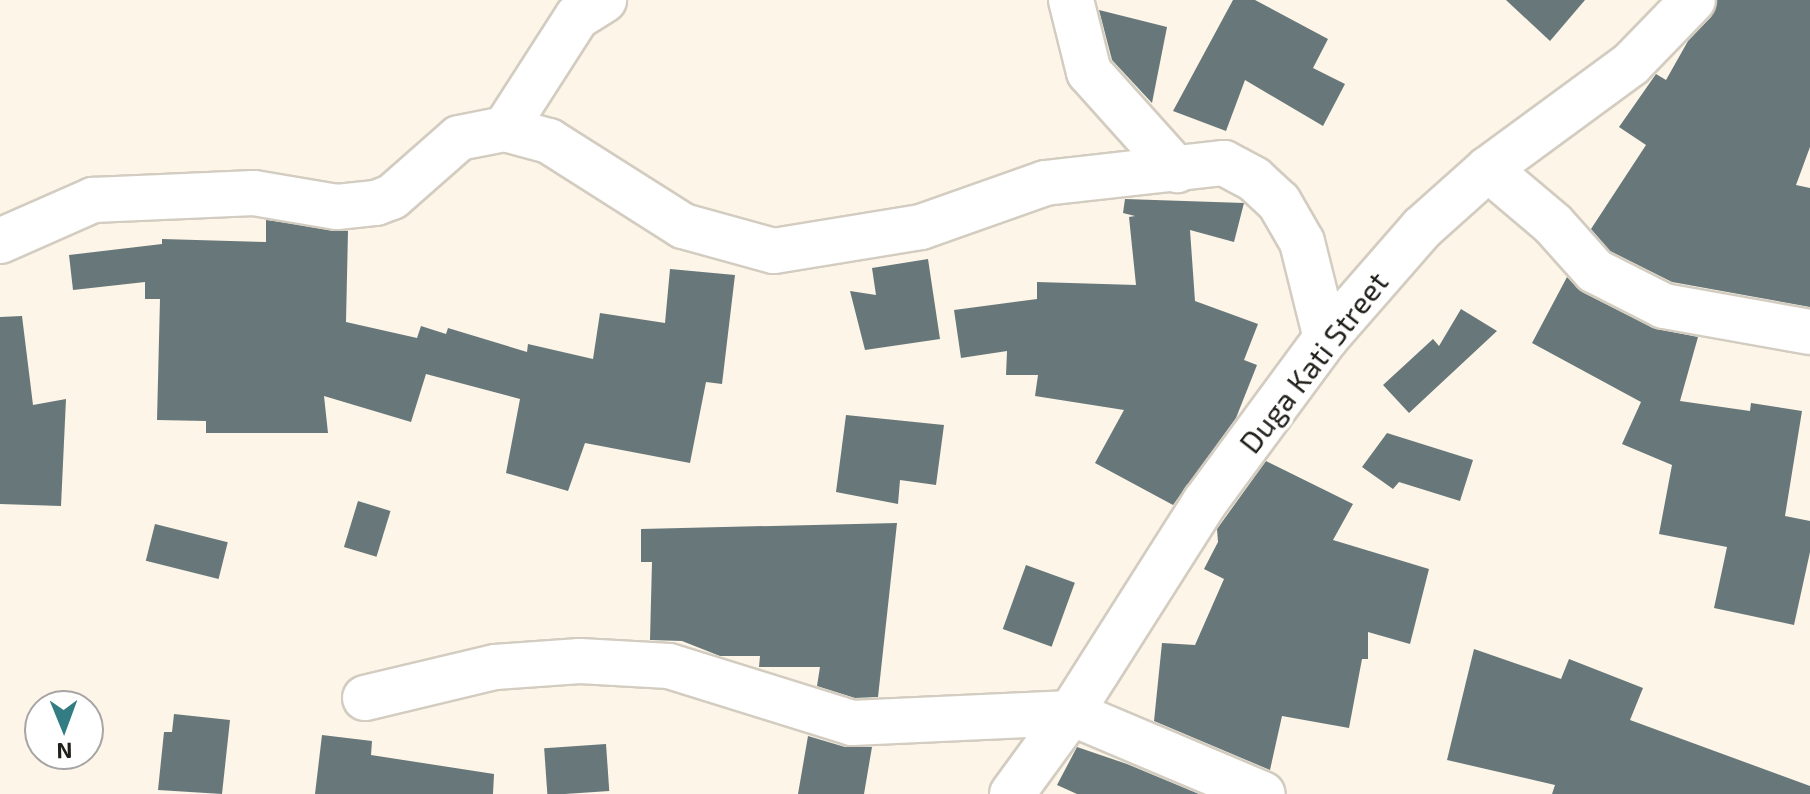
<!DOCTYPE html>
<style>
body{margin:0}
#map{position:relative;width:1810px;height:794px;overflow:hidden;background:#fcf5e8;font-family:"Exo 2",sans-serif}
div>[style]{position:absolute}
.building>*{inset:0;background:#68787a;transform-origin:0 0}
.roads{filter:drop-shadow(2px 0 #d3ccc0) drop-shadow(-2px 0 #d3ccc0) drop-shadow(0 2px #d3ccc0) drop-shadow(0 -2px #d3ccc0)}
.street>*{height:44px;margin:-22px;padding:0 22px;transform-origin:22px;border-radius:22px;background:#fff}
span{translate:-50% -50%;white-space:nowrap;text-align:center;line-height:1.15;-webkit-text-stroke:7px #fff;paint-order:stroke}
.street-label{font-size:30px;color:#211f1a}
.north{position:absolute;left:24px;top:690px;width:80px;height:80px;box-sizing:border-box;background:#fff;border:2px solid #a6a5a3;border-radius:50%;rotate:179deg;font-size:22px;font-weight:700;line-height:32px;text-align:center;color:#211f1a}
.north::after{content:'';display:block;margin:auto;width:28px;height:36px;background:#347c84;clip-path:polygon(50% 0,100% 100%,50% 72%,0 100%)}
</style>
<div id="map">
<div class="building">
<div style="clip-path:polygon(1233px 0,1255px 0,1328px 39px,1313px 68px,1345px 84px,1323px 126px,1245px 80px,1226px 131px,1173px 111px)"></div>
<div style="clip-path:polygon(1506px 0,1585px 0,1550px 41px)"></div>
<div style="clip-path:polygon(1717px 0,1810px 0,1810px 147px,1796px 185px,1810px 188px,1810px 307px,1672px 282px,1610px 251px,1591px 229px,1646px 145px,1619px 127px,1656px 74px,1666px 80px,1688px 41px,1711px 17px)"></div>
<div style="clip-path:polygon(1099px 10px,1167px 27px,1152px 103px,1112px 60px)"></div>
<div style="clip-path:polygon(1125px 199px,1244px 203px,1234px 242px,1190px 230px,1195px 301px,1258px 324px,1244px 360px,1257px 365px,1236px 418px,1173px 505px,1095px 463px,1124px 410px,1035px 396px,1038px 375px,1006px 375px,1007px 351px,961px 358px,954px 310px,1037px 299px,1037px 282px,1136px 285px,1129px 217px,1135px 216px,1123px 213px)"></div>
<div style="clip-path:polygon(266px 220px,348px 231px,346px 322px,417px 338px,421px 326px,446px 334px,448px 328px,527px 352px,528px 344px,593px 359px,600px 313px,665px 323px,670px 269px,735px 275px,722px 384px,706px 382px,690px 463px,585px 443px,568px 491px,506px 473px,520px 399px,426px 374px,411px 422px,324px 396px,328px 433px,206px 433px,206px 421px,157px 420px,160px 299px,145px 299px,145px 282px,73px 290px,69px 255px,162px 244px,162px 239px,266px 242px)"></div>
<div style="clip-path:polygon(928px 259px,940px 339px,865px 350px,850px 291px,876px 295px,872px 268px)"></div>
<div style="clip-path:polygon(1567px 277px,1584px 293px,1653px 328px,1698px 337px,1680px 401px,1750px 411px,1751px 403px,1802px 411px,1785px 516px,1810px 521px,1810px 552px,1794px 625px,1714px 608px,1727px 547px,1659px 534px,1672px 465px,1622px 444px,1641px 402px,1532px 343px)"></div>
<div style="clip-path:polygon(1461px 309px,1497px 331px,1409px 413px,1383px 385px,1433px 339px,1439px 346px)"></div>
<div style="clip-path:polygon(22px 316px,33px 405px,66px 399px,61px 506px,0 504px,0 317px)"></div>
<div style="clip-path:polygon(846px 415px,944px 425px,936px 485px,900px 480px,898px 504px,836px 492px)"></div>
<div style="clip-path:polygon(1387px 433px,1473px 460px,1460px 501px,1399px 482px,1393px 489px,1362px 467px)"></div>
<div style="clip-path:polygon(1266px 461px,1353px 504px,1333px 540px,1429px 569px,1410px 644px,1368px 632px,1368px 659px,1362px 659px,1349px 728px,1282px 716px,1270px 770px,1154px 721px,1162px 643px,1195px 645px,1224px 579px,1204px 569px,1218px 542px,1217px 529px)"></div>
<div style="left:358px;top:501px;width:34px;height:48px;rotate:17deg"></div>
<div style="clip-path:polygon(897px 523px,878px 697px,855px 698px,817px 686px,820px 667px,759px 667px,760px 656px,720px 656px,682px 641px,650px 640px,652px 562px,641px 562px,641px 529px)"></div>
<div style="left:155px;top:524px;width:75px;height:38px;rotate:14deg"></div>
<div style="left:1026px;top:565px;width:52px;height:68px;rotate:20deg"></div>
<div style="clip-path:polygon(1474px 649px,1561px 679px,1569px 659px,1643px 688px,1630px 720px,1810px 786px,1810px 794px,1552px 794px,1555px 785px,1447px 760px)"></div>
<div style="clip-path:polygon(174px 714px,230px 720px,222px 794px,158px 790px,164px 732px,172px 732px)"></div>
<div style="clip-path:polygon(322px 735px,372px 741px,371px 755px,494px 774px,493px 794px,315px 794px)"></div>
<div style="clip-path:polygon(808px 736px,845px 747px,872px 747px,864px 794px,798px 794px)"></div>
<div style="left:606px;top:744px;width:47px;height:62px;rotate:86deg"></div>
<div style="clip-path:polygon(1077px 747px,1127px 764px,1199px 794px,1077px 794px,1057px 785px)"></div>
</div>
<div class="roads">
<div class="street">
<div style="left:1071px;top:0;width:74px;rotate:76deg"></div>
<div style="left:1089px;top:72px;width:132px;rotate:48.1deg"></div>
<div style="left:505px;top:129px;width:133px;rotate:-57.3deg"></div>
<div style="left:577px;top:17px;width:32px;rotate:-32deg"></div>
<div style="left:1488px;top:169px;width:85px;rotate:40.2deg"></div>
<div style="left:1553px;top:224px;width:63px;rotate:48.2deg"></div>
<div style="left:1595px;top:271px;width:77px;rotate:26.9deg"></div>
<div style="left:1664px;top:306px;width:148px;rotate:10.1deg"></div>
<div style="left:0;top:241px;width:102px;rotate:-23.8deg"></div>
<div style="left:93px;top:200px;width:161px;rotate:-2.5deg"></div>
<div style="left:254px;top:193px;width:84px;rotate:9.6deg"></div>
<div style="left:337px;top:207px;width:39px;rotate:-6deg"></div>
<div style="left:376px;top:203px;width:17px;rotate:-21deg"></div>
<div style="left:392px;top:197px;width:89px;rotate:-41.4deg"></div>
<div style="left:459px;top:138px;width:47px;rotate:-11.1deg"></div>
<div style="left:505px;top:129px;width:46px;rotate:15.3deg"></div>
<div style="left:549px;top:141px;width:159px;rotate:32.4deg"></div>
<div style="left:683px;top:226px;width:94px;rotate:15.4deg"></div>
<div style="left:774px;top:251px;width:149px;rotate:-9.3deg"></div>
<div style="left:921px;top:227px;width:132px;rotate:-19.5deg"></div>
<div style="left:1045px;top:183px;width:180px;rotate:-6.4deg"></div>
<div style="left:1224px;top:163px;width:34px;rotate:28deg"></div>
<div style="left:1254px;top:179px;width:34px;rotate:43deg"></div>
<div style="left:1279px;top:202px;width:46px;rotate:60.1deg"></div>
<div style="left:1302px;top:242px;width:99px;rotate:76deg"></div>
<div style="left:365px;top:698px;width:134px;rotate:-13.4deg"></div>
<div style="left:495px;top:667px;width:85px;rotate:-4deg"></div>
<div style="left:580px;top:661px;width:89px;rotate:3.2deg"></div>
<div style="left:669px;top:666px;width:192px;rotate:17.3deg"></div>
<div style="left:852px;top:723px;width:219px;rotate:-2.6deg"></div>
<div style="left:1071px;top:713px;width:208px;rotate:22.9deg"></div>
<div style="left:1012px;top:794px;width:100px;rotate:-53.9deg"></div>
<div style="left:1071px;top:713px;width:250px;rotate:-57.6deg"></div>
<div style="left:1205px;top:502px;width:204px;rotate:-53.6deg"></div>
<div style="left:1326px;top:338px;width:146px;rotate:-48.9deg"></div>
<div style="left:1422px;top:228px;width:89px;rotate:-41.8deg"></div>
<div style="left:1488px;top:169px;width:177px;rotate:-36.3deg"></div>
<div style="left:1631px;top:64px;width:89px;rotate:-45.9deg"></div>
</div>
</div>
<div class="street-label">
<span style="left:1313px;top:362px;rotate:-52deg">Duga Kati Street</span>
</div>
<div class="north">N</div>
</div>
